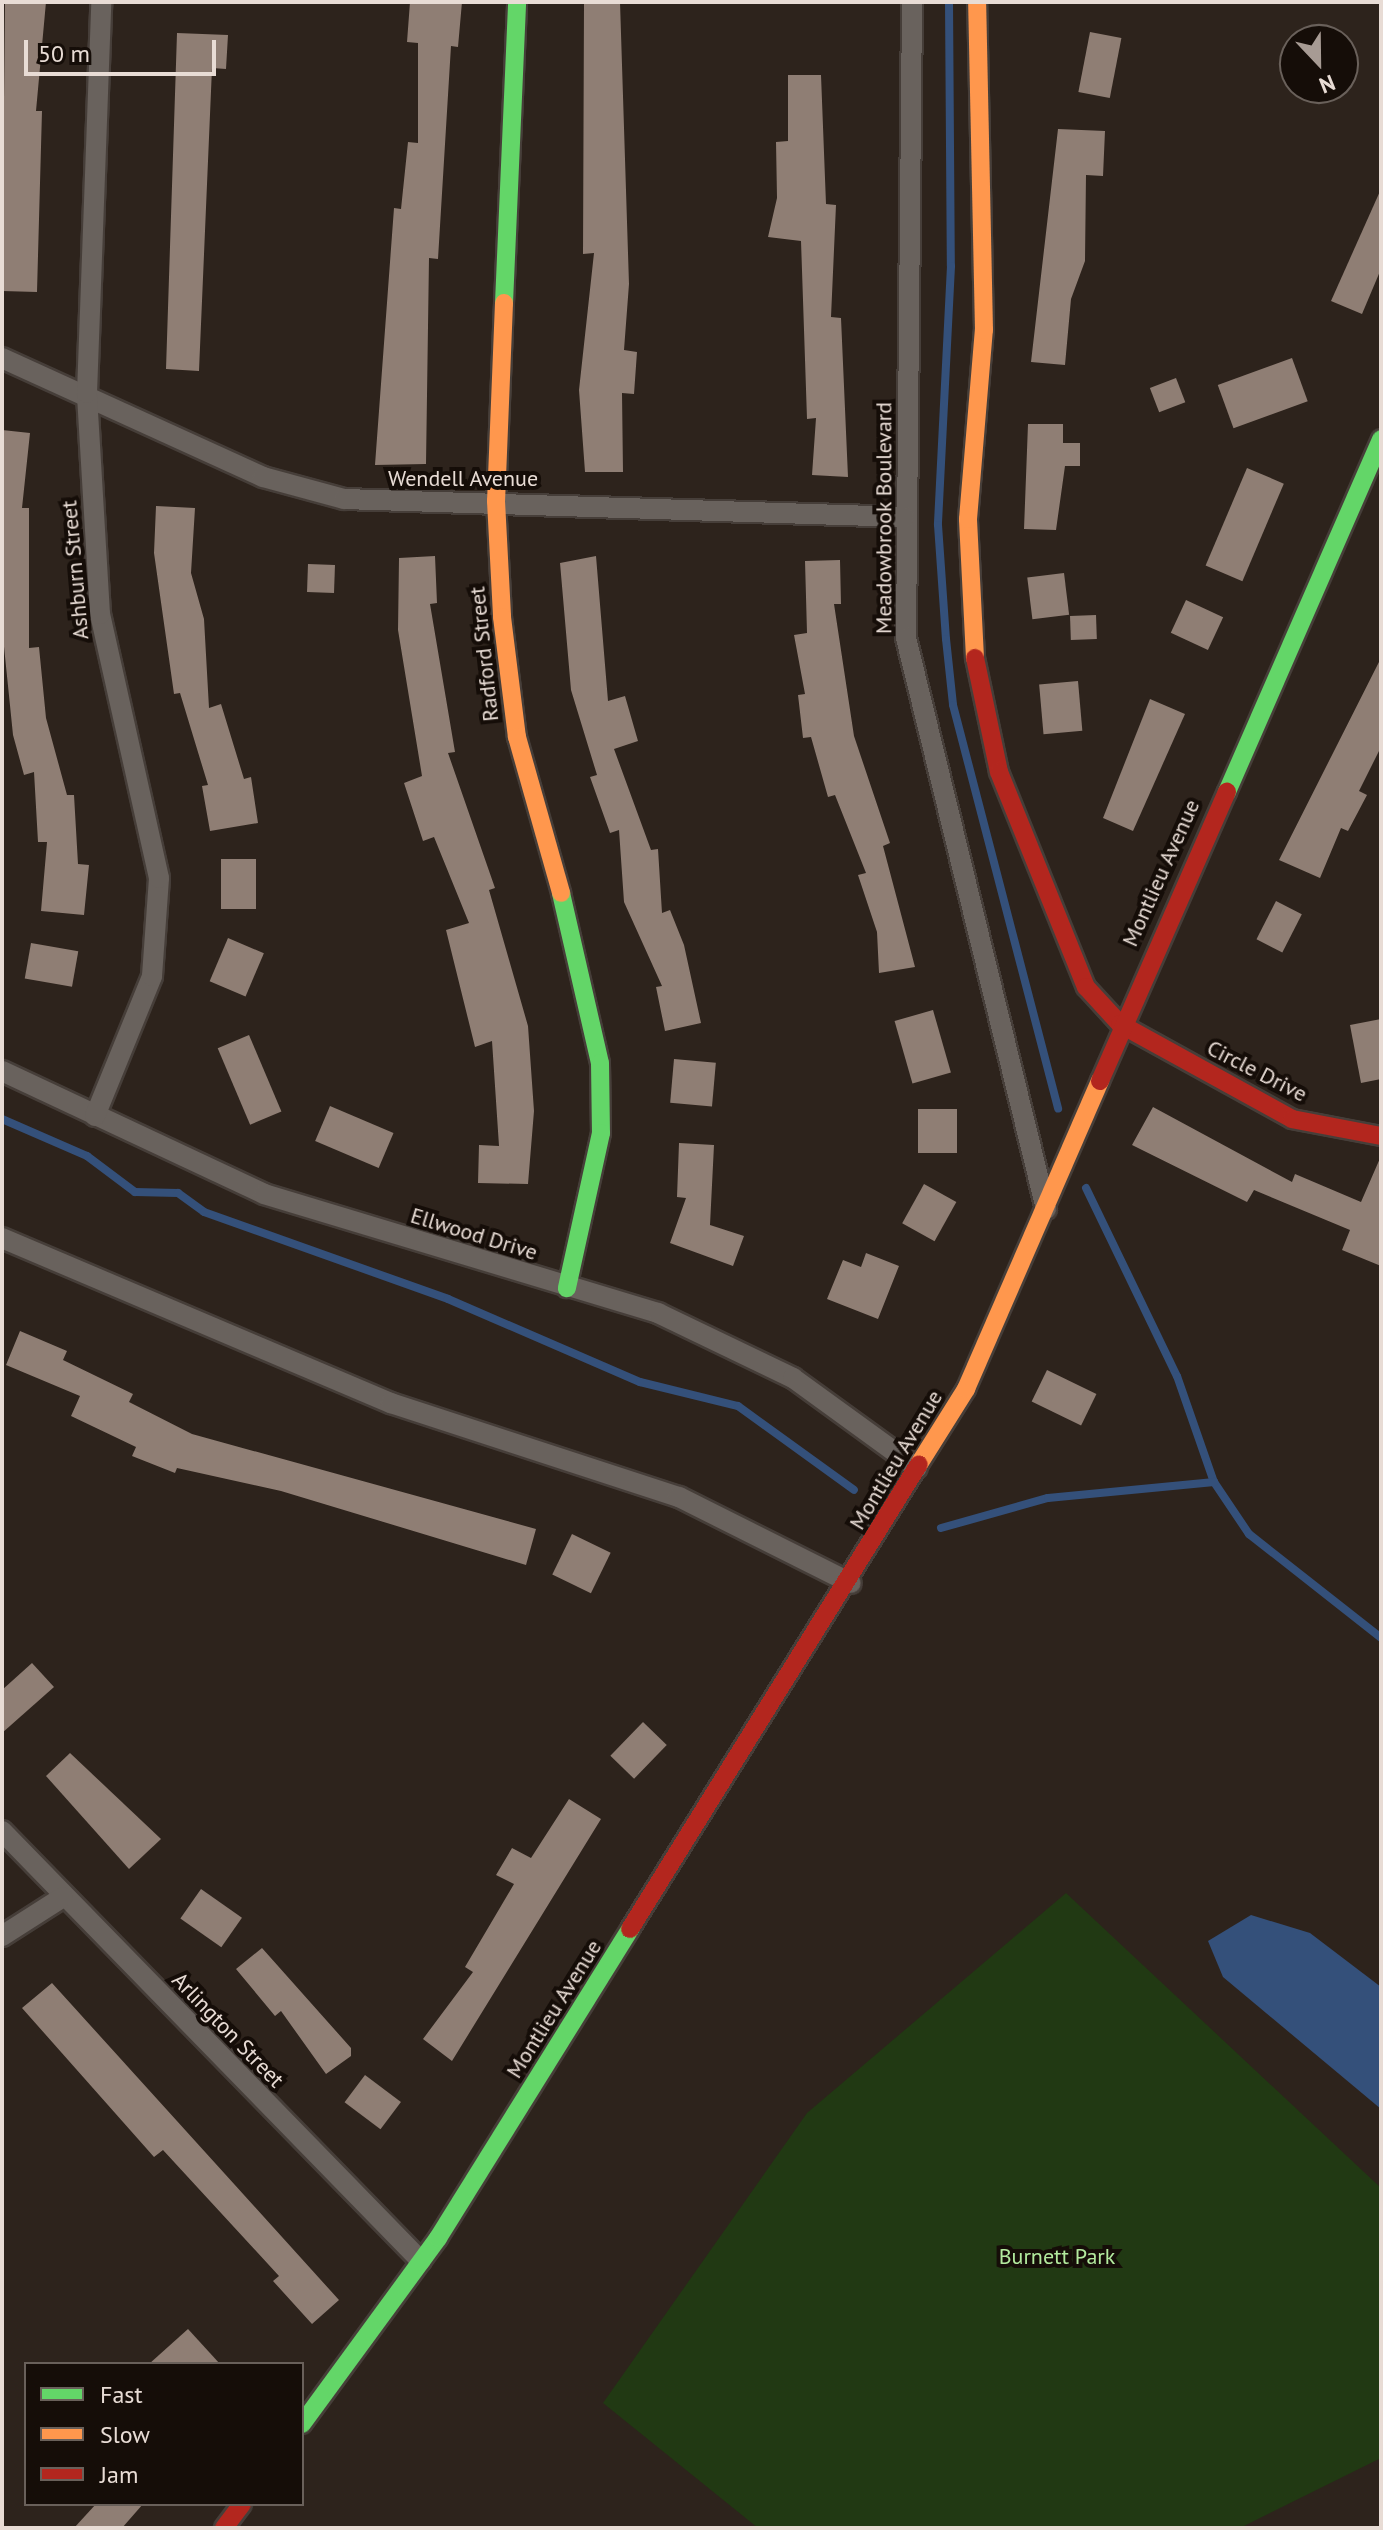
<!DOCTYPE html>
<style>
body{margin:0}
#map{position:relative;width:1383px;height:2530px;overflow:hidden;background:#2d231c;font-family:"PT Sans",sans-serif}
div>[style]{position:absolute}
.green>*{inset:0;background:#213913}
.water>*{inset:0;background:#34507a}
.stream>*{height:8px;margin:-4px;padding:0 4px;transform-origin:4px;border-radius:4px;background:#34507a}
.building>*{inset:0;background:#8f7e74;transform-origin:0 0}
.roads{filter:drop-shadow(2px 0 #463e39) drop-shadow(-2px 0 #463e39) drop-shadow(0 2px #463e39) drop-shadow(0 -2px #463e39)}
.street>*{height:20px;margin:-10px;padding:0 10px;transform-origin:10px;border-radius:10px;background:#69625d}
.fast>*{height:18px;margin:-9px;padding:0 9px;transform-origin:9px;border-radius:9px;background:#63d668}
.slow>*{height:18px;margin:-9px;padding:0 9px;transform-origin:9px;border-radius:9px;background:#ff974d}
.jam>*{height:18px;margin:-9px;padding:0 9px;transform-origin:9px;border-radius:9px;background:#b3261e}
span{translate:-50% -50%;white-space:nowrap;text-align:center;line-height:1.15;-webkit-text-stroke:8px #150d08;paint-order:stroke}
.street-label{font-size:22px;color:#e8dcd5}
.park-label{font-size:22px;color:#b3ea9e}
.frame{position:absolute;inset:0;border:4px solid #e8dcd5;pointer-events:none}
.legend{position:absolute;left:24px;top:2362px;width:280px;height:144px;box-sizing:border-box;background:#150d08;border:2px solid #69605a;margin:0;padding:10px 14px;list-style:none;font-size:24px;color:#e8dcd5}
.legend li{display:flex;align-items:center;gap:16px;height:40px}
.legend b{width:40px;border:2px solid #69605a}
.north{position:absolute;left:1279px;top:24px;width:80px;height:80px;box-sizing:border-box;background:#150d08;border:2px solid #69605a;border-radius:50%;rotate:158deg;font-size:22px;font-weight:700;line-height:32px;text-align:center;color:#e8dcd5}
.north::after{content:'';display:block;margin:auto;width:28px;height:36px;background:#a79b94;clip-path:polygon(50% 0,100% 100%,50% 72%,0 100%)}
.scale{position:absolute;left:24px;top:40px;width:192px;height:36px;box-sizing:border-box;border:4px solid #e8dcd5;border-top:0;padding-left:10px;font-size:24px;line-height:28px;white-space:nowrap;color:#e8dcd5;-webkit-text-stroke:6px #150d08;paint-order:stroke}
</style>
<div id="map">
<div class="green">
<div style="clip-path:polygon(1066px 1893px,1381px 2188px,1381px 2458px,1240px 2528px,758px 2528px,603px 2403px,807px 2113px)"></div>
</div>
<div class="water">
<div style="clip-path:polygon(1251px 1915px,1310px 1933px,1381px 1987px,1381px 2109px,1223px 1977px,1208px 1941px)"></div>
</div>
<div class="stream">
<div style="left:949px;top:2px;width:264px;rotate:89.6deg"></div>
<div style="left:951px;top:266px;width:259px;rotate:92.9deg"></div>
<div style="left:938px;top:525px;width:114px;rotate:86deg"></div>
<div style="left:946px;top:639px;width:66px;rotate:83.9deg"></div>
<div style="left:953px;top:705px;width:417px;rotate:75.4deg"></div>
<div style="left:2px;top:1119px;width:93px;rotate:23.5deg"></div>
<div style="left:87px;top:1156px;width:60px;rotate:36.9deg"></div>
<div style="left:135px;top:1192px;width:43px;rotate:1.3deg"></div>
<div style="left:178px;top:1193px;width:32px;rotate:36deg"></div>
<div style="left:204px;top:1212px;width:259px;rotate:19.6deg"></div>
<div style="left:448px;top:1299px;width:209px;rotate:23.4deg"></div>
<div style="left:640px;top:1382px;width:101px;rotate:13.8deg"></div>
<div style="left:738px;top:1406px;width:143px;rotate:35.9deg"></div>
<div style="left:1086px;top:1188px;width:209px;rotate:64.2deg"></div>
<div style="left:1177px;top:1376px;width:112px;rotate:70.8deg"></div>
<div style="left:1214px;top:1482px;width:63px;rotate:56.1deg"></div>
<div style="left:1249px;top:1534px;width:168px;rotate:38.2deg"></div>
<div style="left:941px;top:1528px;width:111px;rotate:-15.7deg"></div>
<div style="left:1048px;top:1498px;width:167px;rotate:-5.5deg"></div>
</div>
<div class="building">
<div style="clip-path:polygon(5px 2px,46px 2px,36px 111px,42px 111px,37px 292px,2px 291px)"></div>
<div style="clip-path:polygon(410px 2px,462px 2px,458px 47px,451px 46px,438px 259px,429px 258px,426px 464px,375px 465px,394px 208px,401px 209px,408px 142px,418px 143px,418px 43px,407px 42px)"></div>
<div style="clip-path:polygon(584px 2px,620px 2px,629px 284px,624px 350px,637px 352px,634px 394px,622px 393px,623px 472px,585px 472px,579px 390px,594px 253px,583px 254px)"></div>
<div style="left:1090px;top:32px;width:32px;height:61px;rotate:11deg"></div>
<div style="clip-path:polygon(177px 33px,228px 35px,226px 69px,212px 68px,199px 371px,166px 369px)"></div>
<div style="clip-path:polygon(788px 75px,821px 75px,826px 204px,836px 205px,831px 317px,841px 318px,848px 477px,812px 475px,816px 418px,807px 419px,801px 241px,768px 237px,777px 198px,776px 142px,788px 141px)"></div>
<div style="clip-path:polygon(1058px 129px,1105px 131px,1103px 176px,1086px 175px,1085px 261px,1071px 299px,1065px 365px,1031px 362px)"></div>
<div style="clip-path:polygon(1381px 189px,1381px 269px,1362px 314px,1331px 301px)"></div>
<div style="left:1292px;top:358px;width:46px;height:79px;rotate:70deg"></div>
<div style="left:1176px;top:378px;width:26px;height:28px;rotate:69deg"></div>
<div style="clip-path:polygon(1028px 424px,1063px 424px,1063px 443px,1080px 443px,1080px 466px,1065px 466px,1056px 530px,1024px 529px)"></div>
<div style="clip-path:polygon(2px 430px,30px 433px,22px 508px,29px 508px,29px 648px,39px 647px,46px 718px,67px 795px,74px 795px,78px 864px,89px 865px,84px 915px,41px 911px,47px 842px,38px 842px,34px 772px,24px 775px,13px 735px,2px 627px)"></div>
<div style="left:1247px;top:468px;width:40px;height:106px;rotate:23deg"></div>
<div style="clip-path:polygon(156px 506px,195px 508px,191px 573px,204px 619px,209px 708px,221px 704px,244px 779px,251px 777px,258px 823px,210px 831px,202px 786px,208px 785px,180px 693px,174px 694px,154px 553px)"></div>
<div style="clip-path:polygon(435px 556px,437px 603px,430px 604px,455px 752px,448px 753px,495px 888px,489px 890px,528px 1026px,534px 1111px,528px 1184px,478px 1183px,479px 1145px,499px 1146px,492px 1041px,475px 1047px,446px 930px,469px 923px,434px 837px,423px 841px,404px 783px,422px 776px,398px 630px,399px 558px)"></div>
<div style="clip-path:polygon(596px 556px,608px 701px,625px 696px,638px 741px,614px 749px,651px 850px,658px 849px,662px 913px,670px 910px,684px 945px,701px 1023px,665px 1031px,656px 987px,662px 986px,624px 902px,619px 830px,610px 833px,590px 777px,597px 775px,571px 690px,560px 563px)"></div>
<div style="clip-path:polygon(840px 560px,841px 604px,834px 604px,854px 736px,890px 843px,883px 846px,915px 967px,879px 973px,877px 932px,858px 875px,866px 873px,835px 795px,828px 797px,811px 737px,803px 738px,798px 695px,805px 694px,794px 635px,807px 633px,805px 561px)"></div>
<div style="left:308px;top:564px;width:27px;height:28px;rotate:2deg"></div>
<div style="left:1064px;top:573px;width:42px;height:37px;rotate:83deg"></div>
<div style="left:1186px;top:600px;width:41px;height:36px;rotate:25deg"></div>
<div style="left:1096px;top:615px;width:24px;height:26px;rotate:88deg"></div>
<div style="clip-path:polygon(1381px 658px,1381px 747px,1359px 791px,1367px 795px,1348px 831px,1341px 828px,1320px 878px,1279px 860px)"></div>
<div style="left:1078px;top:681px;width:50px;height:39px;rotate:85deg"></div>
<div style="clip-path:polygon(1150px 699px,1185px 714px,1133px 831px,1103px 818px)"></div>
<div style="left:221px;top:859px;width:35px;height:50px"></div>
<div style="left:1276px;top:901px;width:29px;height:43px;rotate:27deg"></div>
<div style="left:228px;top:938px;width:39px;height:47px;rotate:23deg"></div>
<div style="left:31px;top:943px;width:48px;height:36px;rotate:10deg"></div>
<div style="left:933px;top:1010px;width:65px;height:40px;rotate:74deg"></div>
<div style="clip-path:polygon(1381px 1019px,1381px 1079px,1361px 1083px,1350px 1025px)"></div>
<div style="left:249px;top:1035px;width:83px;height:34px;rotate:67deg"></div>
<div style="left:674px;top:1059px;width:42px;height:44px;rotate:5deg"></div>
<div style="left:330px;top:1106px;width:69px;height:38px;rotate:23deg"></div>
<div style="clip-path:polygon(1153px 1107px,1292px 1182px,1295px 1174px,1361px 1202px,1381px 1156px,1381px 1266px,1342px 1250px,1350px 1230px,1254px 1190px,1247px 1202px,1132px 1145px)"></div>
<div style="left:918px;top:1109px;width:39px;height:44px"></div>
<div style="clip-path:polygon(679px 1143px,714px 1145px,710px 1225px,744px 1236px,733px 1266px,670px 1243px,686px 1198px,677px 1197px)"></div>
<div style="left:924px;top:1184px;width:37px;height:45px;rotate:29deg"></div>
<div style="clip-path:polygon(866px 1253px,899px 1266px,878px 1319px,827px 1299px,843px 1260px,861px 1267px)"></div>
<div style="clip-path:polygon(20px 1331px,67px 1351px,63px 1360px,133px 1394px,129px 1402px,192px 1434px,536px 1529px,526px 1565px,281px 1491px,177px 1468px,175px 1473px,132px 1456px,136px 1447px,71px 1416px,80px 1396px,6px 1365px)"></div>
<div style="left:1047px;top:1370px;width:55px;height:35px;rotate:26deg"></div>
<div style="left:572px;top:1534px;width:43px;height:45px;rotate:26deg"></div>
<div style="clip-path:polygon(32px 1663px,54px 1687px,2px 1733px,2px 1690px)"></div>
<div style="left:643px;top:1722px;width:33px;height:47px;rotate:44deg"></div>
<div style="clip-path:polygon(70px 1753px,161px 1839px,129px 1869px,46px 1776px)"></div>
<div style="clip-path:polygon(569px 1799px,601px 1819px,452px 2061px,423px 2039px,473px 1972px,465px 1967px,514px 1884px,496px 1875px,512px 1848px,531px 1858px)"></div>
<div style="left:201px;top:1889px;width:50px;height:36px;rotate:35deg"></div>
<div style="clip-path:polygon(262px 1948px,351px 2048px,351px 2056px,326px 2074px,281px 2011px,275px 2016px,236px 1969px)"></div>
<div style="clip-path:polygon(52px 1983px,339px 2300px,312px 2324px,273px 2281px,279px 2276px,163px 2150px,154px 2157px,22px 2008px)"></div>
<div style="left:365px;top:2075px;width:45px;height:34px;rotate:37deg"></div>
<div style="clip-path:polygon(188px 2329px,220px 2364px,149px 2364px)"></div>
<div style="clip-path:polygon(96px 2504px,143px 2504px,122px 2528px,74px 2528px)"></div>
</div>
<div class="roads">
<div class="street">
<div style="left:912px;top:2px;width:636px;rotate:90.54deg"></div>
<div style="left:906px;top:638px;width:588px;rotate:76.22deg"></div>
<div style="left:2px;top:358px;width:287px;rotate:24.5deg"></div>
<div style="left:263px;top:477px;width:84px;rotate:15.2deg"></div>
<div style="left:344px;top:499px;width:560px;rotate:1.84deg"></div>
<div style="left:2px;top:1071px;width:289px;rotate:25.1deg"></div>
<div style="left:264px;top:1194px;width:412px;rotate:16.8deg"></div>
<div style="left:658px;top:1313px;width:150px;rotate:25.7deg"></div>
<div style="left:793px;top:1378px;width:153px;rotate:36deg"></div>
<div style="left:95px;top:1116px;width:151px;rotate:-67.8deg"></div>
<div style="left:152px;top:976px;width:98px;rotate:-85.9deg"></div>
<div style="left:159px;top:878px;width:271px;rotate:-102.6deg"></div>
<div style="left:100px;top:614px;width:221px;rotate:-93.4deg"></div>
<div style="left:87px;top:393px;width:391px;rotate:-87.9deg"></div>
<div style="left:2px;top:1238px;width:423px;rotate:23deg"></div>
<div style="left:391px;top:1403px;width:303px;rotate:18.1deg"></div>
<div style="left:679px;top:1497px;width:192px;rotate:26.6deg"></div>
<div style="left:2px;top:1831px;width:600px;rotate:45.74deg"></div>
<div style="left:2px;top:1936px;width:72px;rotate:-32.6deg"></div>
</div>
<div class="fast">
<div style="left:504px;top:303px;width:301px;rotate:-87.5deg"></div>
<div style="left:1227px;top:792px;width:385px;rotate:-66.4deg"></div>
<div style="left:561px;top:893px;width:174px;rotate:77.1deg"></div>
<div style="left:600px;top:1063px;width:70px;rotate:89.2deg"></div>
<div style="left:601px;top:1133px;width:159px;rotate:102.4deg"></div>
<div style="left:302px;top:2424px;width:230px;rotate:-53.8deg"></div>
<div style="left:438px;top:2238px;width:364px;rotate:-58.1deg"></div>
</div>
<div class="slow">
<div style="left:504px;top:303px;width:198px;rotate:92.3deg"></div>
<div style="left:496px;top:501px;width:116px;rotate:87deg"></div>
<div style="left:502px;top:617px;width:121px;rotate:82.9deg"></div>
<div style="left:517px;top:737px;width:162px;rotate:74.2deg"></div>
<div style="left:975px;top:658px;width:139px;rotate:-92.9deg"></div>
<div style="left:968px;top:519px;width:190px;rotate:-85.2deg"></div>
<div style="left:984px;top:330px;width:328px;rotate:-91.2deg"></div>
<div style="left:919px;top:1464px;width:89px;rotate:-57.9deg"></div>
<div style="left:966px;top:1389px;width:336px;rotate:-66.5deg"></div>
</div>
<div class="jam">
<div style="left:975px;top:658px;width:116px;rotate:78.1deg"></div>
<div style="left:999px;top:772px;width:232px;rotate:68deg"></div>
<div style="left:1086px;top:987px;width:50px;rotate:47.4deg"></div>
<div style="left:1120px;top:1024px;width:196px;rotate:28.9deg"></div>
<div style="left:1292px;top:1119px;width:91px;rotate:10.8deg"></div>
<div style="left:1100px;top:1081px;width:316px;rotate:-66.3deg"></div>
<div style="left:630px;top:1929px;width:547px;rotate:-58.14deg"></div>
<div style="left:224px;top:2528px;width:30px;rotate:-53deg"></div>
</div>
</div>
<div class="street-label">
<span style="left:463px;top:479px">Wendell Avenue</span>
<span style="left:884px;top:518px;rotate:-90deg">Meadowbrook Boulevard</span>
<span style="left:75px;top:570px;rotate:-95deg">Ashburn Street</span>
<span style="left:484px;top:654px;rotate:-96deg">Radford Street</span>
<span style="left:1161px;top:873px;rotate:-66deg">Montlieu Avenue</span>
<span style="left:1257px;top:1071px;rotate:27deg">Circle Drive</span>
<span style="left:474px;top:1234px;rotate:17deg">Ellwood Drive</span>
<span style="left:896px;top:1460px;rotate:-59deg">Montlieu Avenue</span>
<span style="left:554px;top:2009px;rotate:-58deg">Montlieu Avenue</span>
<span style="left:228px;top:2030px;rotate:46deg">Arlington Street</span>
</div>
<div class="park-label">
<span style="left:1057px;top:2257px">Burnett Park</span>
</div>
<div class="frame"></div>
<ul class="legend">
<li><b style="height:10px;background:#63d668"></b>Fast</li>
<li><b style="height:10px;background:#ff974d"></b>Slow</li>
<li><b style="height:10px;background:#b3261e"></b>Jam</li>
</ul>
<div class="north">N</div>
<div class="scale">50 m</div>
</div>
